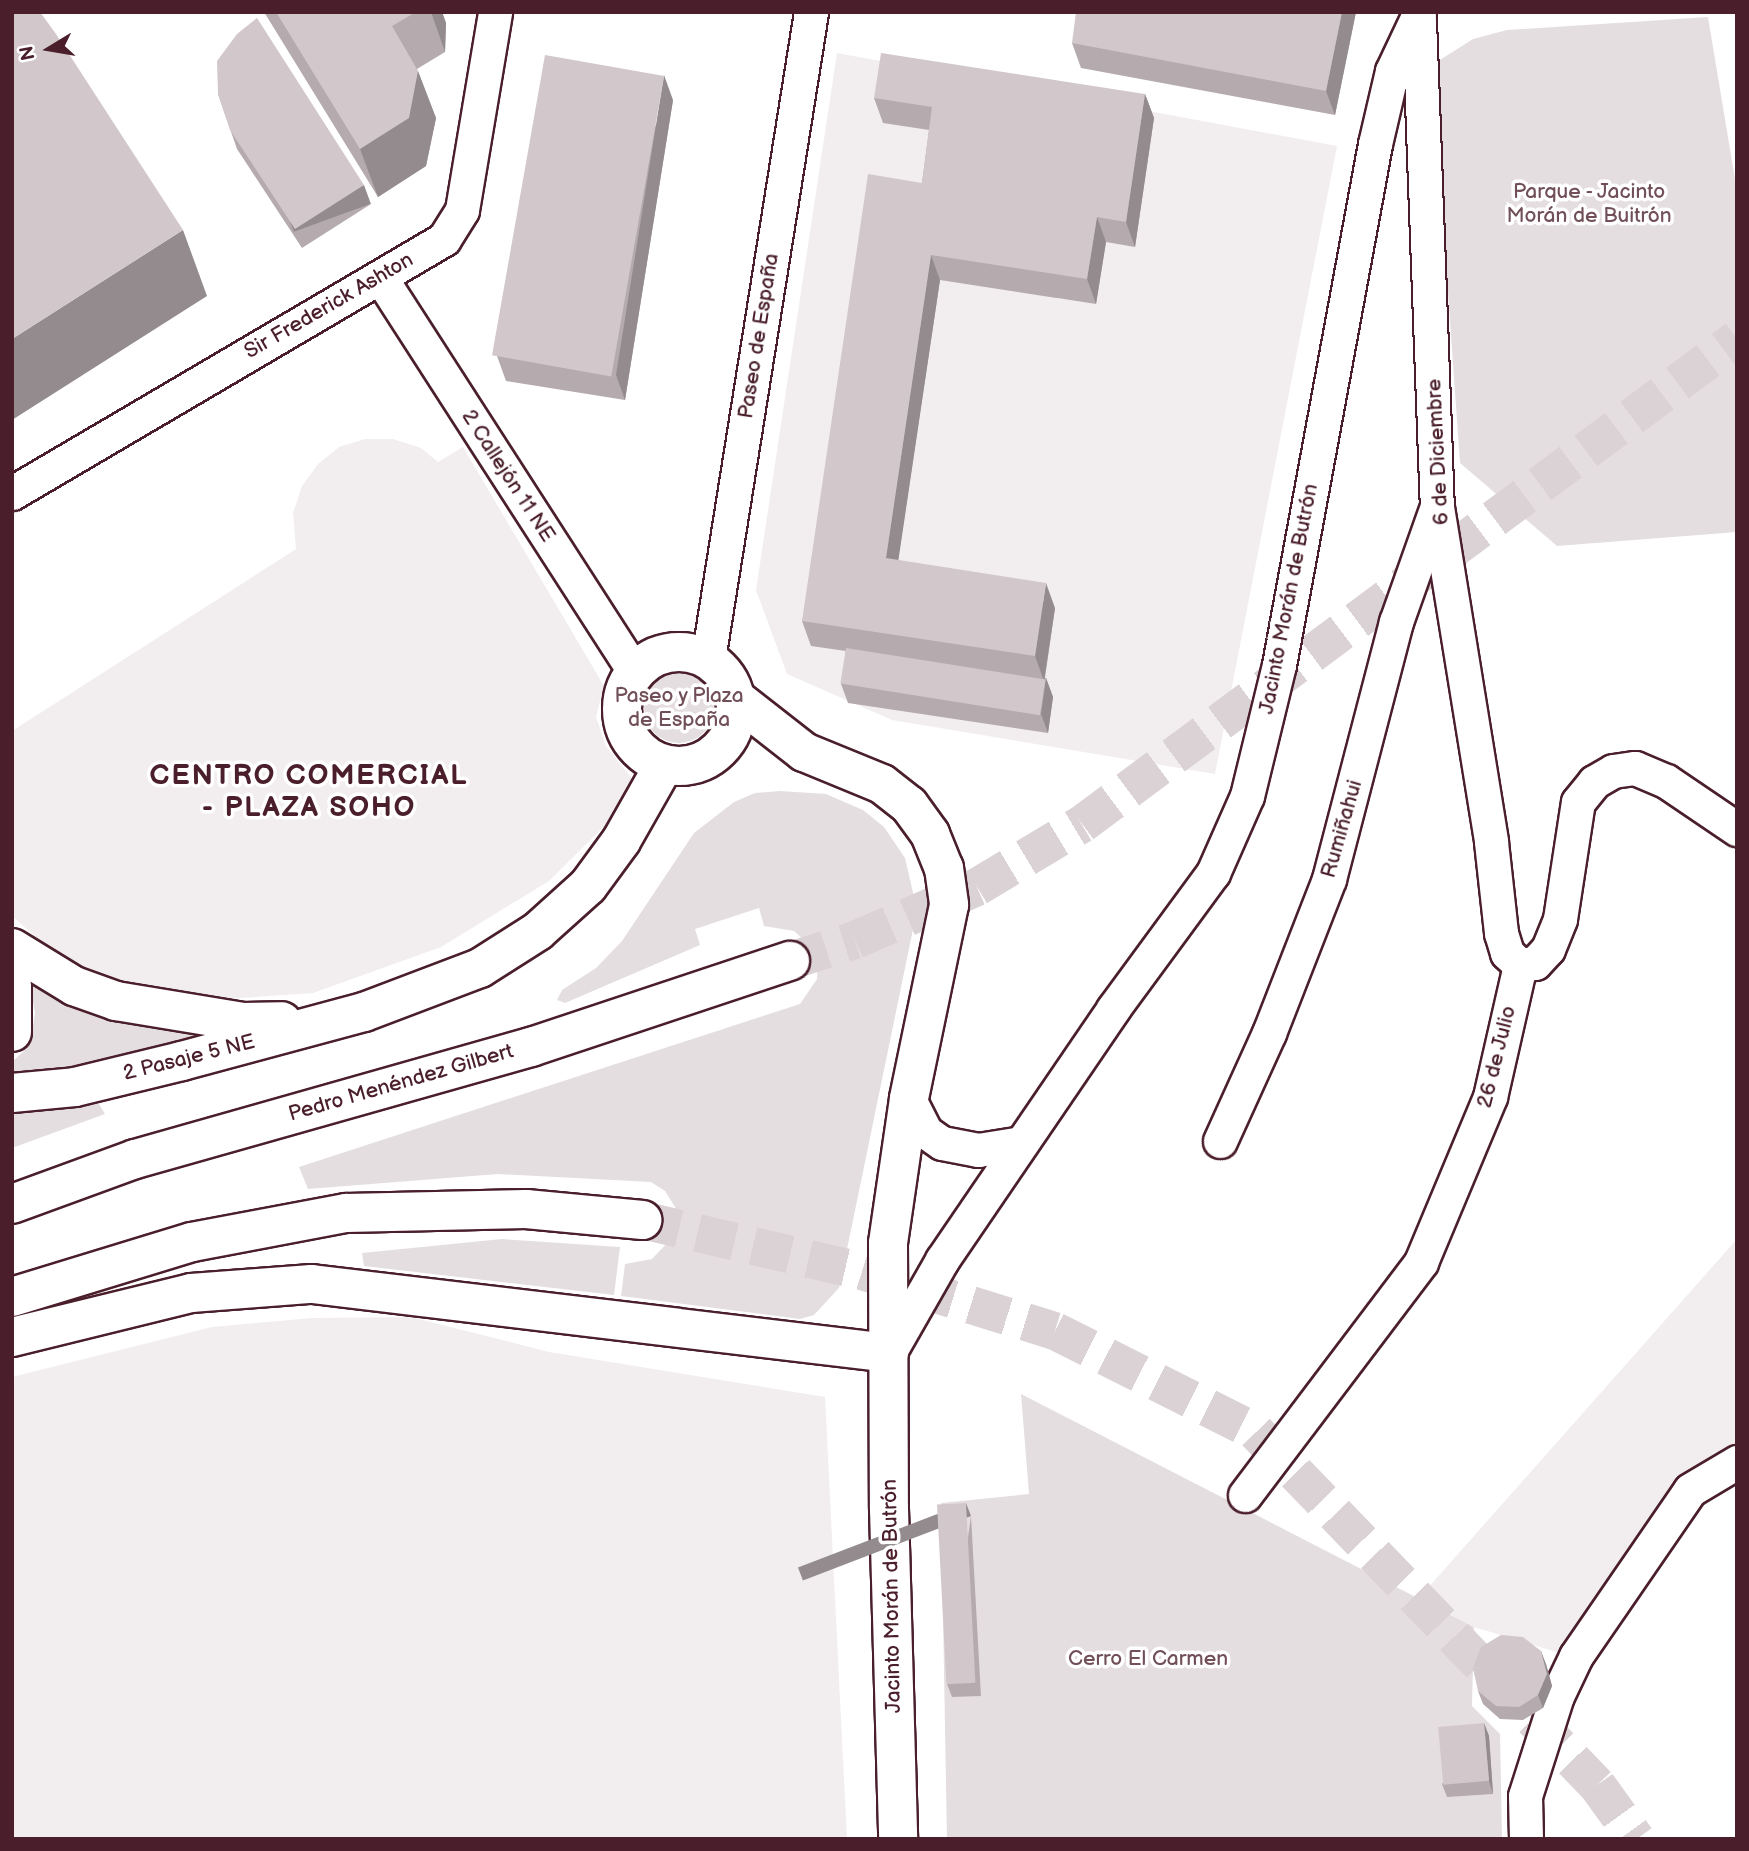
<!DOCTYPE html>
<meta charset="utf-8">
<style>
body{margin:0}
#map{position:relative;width:1749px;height:1851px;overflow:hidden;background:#fff;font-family:"Balsamiq Sans",sans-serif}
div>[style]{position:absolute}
.built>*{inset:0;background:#f2eeef}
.green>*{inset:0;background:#e5dee0}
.round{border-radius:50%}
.primary-tunnel>*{height:38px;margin-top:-19px;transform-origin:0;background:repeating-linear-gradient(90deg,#dbd2d5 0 38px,transparent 0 57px)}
.roads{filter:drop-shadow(2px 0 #4a1f2b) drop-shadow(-2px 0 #4a1f2b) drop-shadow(0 2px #4a1f2b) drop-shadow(0 -2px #4a1f2b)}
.minor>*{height:33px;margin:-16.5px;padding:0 16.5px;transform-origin:16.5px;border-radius:16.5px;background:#fff}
.tertiary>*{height:38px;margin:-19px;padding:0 19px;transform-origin:19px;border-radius:19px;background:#fff}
.tertiary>.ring{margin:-19px;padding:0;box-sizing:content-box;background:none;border:38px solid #fff;border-radius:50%}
.primary>*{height:38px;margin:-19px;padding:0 19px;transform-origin:19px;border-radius:19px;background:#fff}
.wall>*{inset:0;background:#b5abaf}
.shaded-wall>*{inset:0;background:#938b8e;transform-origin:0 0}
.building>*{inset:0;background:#d2c7cb;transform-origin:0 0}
span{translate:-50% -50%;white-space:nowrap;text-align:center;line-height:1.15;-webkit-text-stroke:7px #fff;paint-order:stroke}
.park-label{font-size:21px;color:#714f58}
.street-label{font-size:21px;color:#4a1f2b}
.district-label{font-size:28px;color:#4a1f2b;font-weight:700;letter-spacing:2px}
.frame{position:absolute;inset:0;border:14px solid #4a1f2b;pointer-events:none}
.north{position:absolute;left:14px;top:14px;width:70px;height:70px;-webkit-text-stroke:5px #fff;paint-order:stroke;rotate:259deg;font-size:19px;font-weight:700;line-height:28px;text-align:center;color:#4a1f2b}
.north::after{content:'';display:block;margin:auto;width:24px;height:32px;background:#4a1f2b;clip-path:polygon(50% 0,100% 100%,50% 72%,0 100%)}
</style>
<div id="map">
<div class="built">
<div style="clip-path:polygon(837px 53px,1337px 146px,1215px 774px,892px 720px,787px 674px,756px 590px)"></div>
<div style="clip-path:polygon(365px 439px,393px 439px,421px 448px,438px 462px,463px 447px,604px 686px,596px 717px,606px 746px,641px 790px,549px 881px,441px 947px,313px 993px,226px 999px,109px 979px,66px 964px,12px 916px,12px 731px,296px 549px,293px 513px,302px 486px,318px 464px,339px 447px)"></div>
<div style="clip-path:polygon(1737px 1239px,1737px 1442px,1681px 1477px,1563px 1654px,1474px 1627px,1419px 1598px)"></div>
<div style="clip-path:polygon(411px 1317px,549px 1352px,825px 1397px,847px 1839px,12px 1839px,12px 1377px,212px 1327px,312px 1318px)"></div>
</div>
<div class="green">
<div style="clip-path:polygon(1708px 17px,1737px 191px,1737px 532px,1557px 546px,1460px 463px,1432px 65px,1473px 39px,1507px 30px)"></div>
<div class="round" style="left:644px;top:673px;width:70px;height:70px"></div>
<div style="clip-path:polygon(780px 791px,826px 794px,863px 810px,884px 827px,905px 858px,917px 910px,839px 1288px,814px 1315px,800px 1319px,621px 1296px,625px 1264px,652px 1259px,671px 1239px,677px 1224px,675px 1207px,665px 1191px,651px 1182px,498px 1174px,308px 1189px,299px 1167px,800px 1004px,817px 979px,818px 953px,794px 931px,764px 926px,759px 908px,695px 929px,700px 945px,565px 1003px,557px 1000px,562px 990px,596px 968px,622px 941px,694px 833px,734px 802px,755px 793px)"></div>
<div style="clip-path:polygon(29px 981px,204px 1034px,203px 1042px,98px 1070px,12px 1076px,12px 1062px,26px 1049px,32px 1031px,35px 1013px)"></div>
<div style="clip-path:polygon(99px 1104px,105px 1114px,12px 1148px,12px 1112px)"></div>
<div style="clip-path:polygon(502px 1239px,620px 1247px,614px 1295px,364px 1266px,362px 1253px)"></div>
<div style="clip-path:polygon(1021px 1394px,1474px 1627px,1472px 1706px,1500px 1734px,1502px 1839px,947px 1839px,941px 1503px,1029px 1494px)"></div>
</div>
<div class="primary-tunnel">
<div style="left:790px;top:961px;width:68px;rotate:-17.9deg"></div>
<div style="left:855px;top:940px;width:133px;rotate:-23.5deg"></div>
<div style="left:977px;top:887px;width:122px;rotate:-31deg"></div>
<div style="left:1082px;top:824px;width:815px;rotate:-36.52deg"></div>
<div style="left:642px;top:1220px;width:226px;rotate:13.1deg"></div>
<div style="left:862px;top:1271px;width:202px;rotate:17.3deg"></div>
<div style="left:1055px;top:1331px;width:225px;rotate:26.7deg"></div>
<div style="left:1256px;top:1432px;width:491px;rotate:46deg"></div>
<div style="left:1597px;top:1785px;width:67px;rotate:54.2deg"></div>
</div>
<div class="roads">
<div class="minor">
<div style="left:1419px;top:20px;width:487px;rotate:87.9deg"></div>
<div style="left:1437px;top:507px;width:339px;rotate:80.8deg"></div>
<div style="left:1491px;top:842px;width:92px;rotate:83.7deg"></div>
<div style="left:1501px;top:933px;width:21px;rotate:73deg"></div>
<div style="left:1507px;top:953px;width:18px;rotate:43deg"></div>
<div style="left:382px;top:280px;width:467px;rotate:57.2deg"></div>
<div style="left:12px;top:493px;width:501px;rotate:-30.45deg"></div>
<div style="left:444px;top:239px;width:34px;rotate:-58deg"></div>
<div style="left:462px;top:210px;width:201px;rotate:-80.5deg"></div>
<div style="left:708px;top:659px;width:655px;rotate:-80.95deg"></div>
<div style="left:909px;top:1099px;width:37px;rotate:63deg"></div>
<div style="left:926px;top:1132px;width:19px;rotate:35deg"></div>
<div style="left:942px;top:1143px;width:37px;rotate:11deg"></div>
<div style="left:978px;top:1150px;width:44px;rotate:-9.2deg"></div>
<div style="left:1220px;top:1141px;width:119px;rotate:-65.6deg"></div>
<div style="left:1269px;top:1033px;width:165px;rotate:-68.7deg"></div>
<div style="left:1329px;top:879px;width:266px;rotate:-75.4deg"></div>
<div style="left:1396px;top:622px;width:120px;rotate:-70.5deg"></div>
<div style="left:889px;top:1353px;width:107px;rotate:-60.3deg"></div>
<div style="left:942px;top:1260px;width:304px;rotate:-55.7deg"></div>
<div style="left:1113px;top:1009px;width:169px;rotate:-53.7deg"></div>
<div style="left:1213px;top:873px;width:84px;rotate:-66.2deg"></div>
<div style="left:1247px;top:796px;width:135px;rotate:-76.3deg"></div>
<div style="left:1279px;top:665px;width:530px;rotate:-79.56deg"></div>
<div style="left:1375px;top:144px;width:75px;rotate:-76.9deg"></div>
<div style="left:1392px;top:71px;width:63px;rotate:-64.7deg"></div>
<div style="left:1245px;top:1495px;width:292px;rotate:-52.9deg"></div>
<div style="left:1421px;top:1262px;width:179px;rotate:-67.3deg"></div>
<div style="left:1490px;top:1097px;width:135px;rotate:-77.2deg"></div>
<div style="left:1520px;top:965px;width:15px;rotate:-8deg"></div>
<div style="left:1535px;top:963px;width:19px;rotate:-47deg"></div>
<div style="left:1548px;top:949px;width:32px;rotate:-68deg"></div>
<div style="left:1560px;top:919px;width:118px;rotate:-81.3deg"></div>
<div style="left:1578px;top:802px;width:26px;rotate:-51deg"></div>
<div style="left:1594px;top:782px;width:22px;rotate:-30deg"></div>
<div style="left:1613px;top:771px;width:22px;rotate:-8deg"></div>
<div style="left:1635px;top:768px;width:34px;rotate:23deg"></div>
<div style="left:1666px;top:781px;width:86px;rotate:34.1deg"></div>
<div style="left:1526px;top:1839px;width:43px;rotate:-91.3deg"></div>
<div style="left:1525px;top:1796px;width:105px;rotate:-72.3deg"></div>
<div style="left:1557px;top:1696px;width:44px;rotate:-64.6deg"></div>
<div style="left:1576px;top:1656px;width:201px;rotate:-55.5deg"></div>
<div style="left:1690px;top:1490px;width:55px;rotate:-30.8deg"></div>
</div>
<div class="tertiary">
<div class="ring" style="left:622px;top:652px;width:76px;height:76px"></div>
<div style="left:735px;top:698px;width:88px;rotate:38deg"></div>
<div style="left:804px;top:752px;width:84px;rotate:22.3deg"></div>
<div style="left:882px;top:784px;width:34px;rotate:38deg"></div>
<div style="left:909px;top:805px;width:36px;rotate:54deg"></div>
<div style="left:930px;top:834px;width:37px;rotate:68deg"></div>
<div style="left:944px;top:868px;width:37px;rotate:82deg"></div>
<div style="left:949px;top:905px;width:198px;rotate:101.7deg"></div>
<div style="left:909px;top:1099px;width:146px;rotate:98.3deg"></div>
<div style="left:888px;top:1243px;width:266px;rotate:89.8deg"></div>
<div style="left:889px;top:1509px;width:330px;rotate:88.4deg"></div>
<div style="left:12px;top:948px;width:73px;rotate:31.5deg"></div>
<div style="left:74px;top:986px;width:45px;rotate:19.7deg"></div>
<div style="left:116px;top:1001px;width:129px;rotate:9.4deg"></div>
<div style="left:243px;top:1022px;width:39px;rotate:-1deg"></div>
<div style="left:12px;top:985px;width:47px;rotate:90deg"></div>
<div style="left:12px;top:1093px;width:63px;rotate:-5.4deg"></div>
<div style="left:75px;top:1087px;width:110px;rotate:-13.7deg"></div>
<div style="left:182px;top:1061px;width:188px;rotate:-15.1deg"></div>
<div style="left:364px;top:1012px;width:124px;rotate:-20.8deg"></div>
<div style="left:480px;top:968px;width:69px;rotate:-32.5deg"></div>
<div style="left:538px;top:931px;width:67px;rotate:-42deg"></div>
<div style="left:588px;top:886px;width:56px;rotate:-53.7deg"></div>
<div style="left:621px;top:841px;width:87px;rotate:-60.5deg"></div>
</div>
<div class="primary">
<div style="left:12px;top:1204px;width:131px;rotate:-20.1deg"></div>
<div style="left:135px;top:1159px;width:412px;rotate:-15.8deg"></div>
<div style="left:531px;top:1047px;width:273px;rotate:-18.4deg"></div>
<div style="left:12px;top:1297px;width:188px;rotate:-17deg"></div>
<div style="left:192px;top:1242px;width:157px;rotate:-10.7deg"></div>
<div style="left:346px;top:1213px;width:180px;rotate:-1.3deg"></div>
<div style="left:526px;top:1209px;width:117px;rotate:5.4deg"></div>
<div style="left:12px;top:1337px;width:184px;rotate:-13.8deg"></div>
<div style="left:191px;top:1293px;width:121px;rotate:-4.3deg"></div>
<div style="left:312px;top:1284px;width:581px;rotate:6.82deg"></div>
</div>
</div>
<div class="wall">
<div style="clip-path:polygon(264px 12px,442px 12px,446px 23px,445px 52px,417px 69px,436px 118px,426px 166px,378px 197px)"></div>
<div style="clip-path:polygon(1356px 12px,1335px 115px,1081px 68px,1072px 43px)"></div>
<div style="clip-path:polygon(218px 94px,371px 204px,302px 248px,237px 149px)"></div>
<div style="clip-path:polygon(1145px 94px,1154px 118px,1135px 247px,1106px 242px,1096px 304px,940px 280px,898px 560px,1055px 608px,1045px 678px,1046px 678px,1053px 697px,1048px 733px,848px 703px,841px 684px,846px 651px,811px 646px,802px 621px,922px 183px,929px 130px,883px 123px,874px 98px)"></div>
<div style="clip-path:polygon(673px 100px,625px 400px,506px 381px,497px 356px)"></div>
<div style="clip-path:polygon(971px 1516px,981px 1696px,952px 1697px,947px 1684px)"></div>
<div style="clip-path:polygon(1546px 1664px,1552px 1686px,1543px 1708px,1523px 1720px,1500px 1719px,1483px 1704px,1478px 1691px)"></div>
<div style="clip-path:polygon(1484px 1723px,1489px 1736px,1493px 1794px,1447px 1797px,1442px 1784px)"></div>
</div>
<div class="shaded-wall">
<div style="clip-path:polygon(431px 12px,442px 12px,446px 23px,445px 52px)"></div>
<div style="clip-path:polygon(1342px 12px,1356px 12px,1335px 115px,1326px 91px)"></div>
<div style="clip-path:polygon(418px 71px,436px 118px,426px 166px,378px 197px,360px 149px)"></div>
<div style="clip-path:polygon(664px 75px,673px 100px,625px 400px,616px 375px)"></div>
<div style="clip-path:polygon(1145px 94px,1154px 118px,1135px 247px,1126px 222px)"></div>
<div style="left:364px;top:185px;width:20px;height:82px;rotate:70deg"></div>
<div style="clip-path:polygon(1097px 217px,1106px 242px,1096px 304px,1087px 279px)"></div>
<div style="clip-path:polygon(183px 230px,207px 296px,12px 420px,12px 339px)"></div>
<div style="clip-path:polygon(931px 255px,940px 280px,895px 583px,886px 558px)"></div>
<div style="clip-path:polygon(1046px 583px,1055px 608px,1044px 681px,1035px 656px)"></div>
<div style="clip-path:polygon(1046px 678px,1053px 697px,1048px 733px,1041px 714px)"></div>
<div style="left:966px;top:1503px;width:14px;height:180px;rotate:69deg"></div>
<div style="clip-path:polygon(1541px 1651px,1546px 1664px,1552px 1686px,1543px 1708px,1538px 1695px)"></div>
<div style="clip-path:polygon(1484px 1723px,1489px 1736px,1493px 1794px,1489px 1781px)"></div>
</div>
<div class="building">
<div style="clip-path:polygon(12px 12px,40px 12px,56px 34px,183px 230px,12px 339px)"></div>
<div style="clip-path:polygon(276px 12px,416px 12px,392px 26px,418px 71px,409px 118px,360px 149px)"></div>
<div style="clip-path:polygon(1076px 12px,1342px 12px,1326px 91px,1072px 43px)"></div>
<div style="clip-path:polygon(257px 18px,364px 185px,295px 229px,230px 130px,218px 94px,217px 61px,237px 34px)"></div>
<div style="clip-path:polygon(881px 53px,1145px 94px,1126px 222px,1097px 217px,1087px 279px,931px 255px,886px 558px,1046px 583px,1035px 656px,802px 621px,868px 174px,922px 183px,932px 107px,874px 98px)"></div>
<div style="left:545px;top:55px;width:121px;height:305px;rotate:10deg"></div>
<div style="left:846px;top:648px;width:202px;height:36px;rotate:9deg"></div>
<div style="left:966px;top:1503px;width:180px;height:29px;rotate:87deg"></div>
<div style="clip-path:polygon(1501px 1635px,1523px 1637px,1541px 1651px,1547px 1674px,1538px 1695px,1519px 1707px,1496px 1706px,1478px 1691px,1473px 1668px,1481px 1647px)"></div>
<div style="left:1484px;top:1723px;width:58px;height:46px;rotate:85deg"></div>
</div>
<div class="park-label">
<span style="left:1589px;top:204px">Parque - Jacinto<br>Morán de Buitrón</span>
<span style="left:679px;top:708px">Paseo y Plaza<br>de España</span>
<span style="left:1148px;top:1659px">Cerro El Carmen</span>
</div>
<div class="street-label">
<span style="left:329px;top:306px;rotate:-30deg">Sir Frederick Ashton</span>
<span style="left:759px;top:336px;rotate:-81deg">Paseo de España</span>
<span style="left:1438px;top:452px;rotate:-93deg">6 de Diciembre</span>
<span style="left:508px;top:476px;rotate:57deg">2 Callejón 11 NE</span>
<span style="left:1289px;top:599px;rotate:-79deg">Jacinto Morán de Butrón</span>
<span style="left:1342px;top:829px;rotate:-74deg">Rumiñahui</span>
<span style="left:1497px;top:1057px;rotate:-76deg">26 de Julio</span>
<span style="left:189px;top:1058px;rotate:-14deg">2 Pasaje 5 NE</span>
<span style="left:401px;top:1083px;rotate:-16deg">Pedro Menéndez Gilbert</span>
<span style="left:892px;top:1596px;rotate:-91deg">Jacinto Morán de Butrón</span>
</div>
<div class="district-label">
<span style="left:309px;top:792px">CENTRO COMERCIAL<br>- PLAZA SOHO</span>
</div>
<div class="frame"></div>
<div class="north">N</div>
</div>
